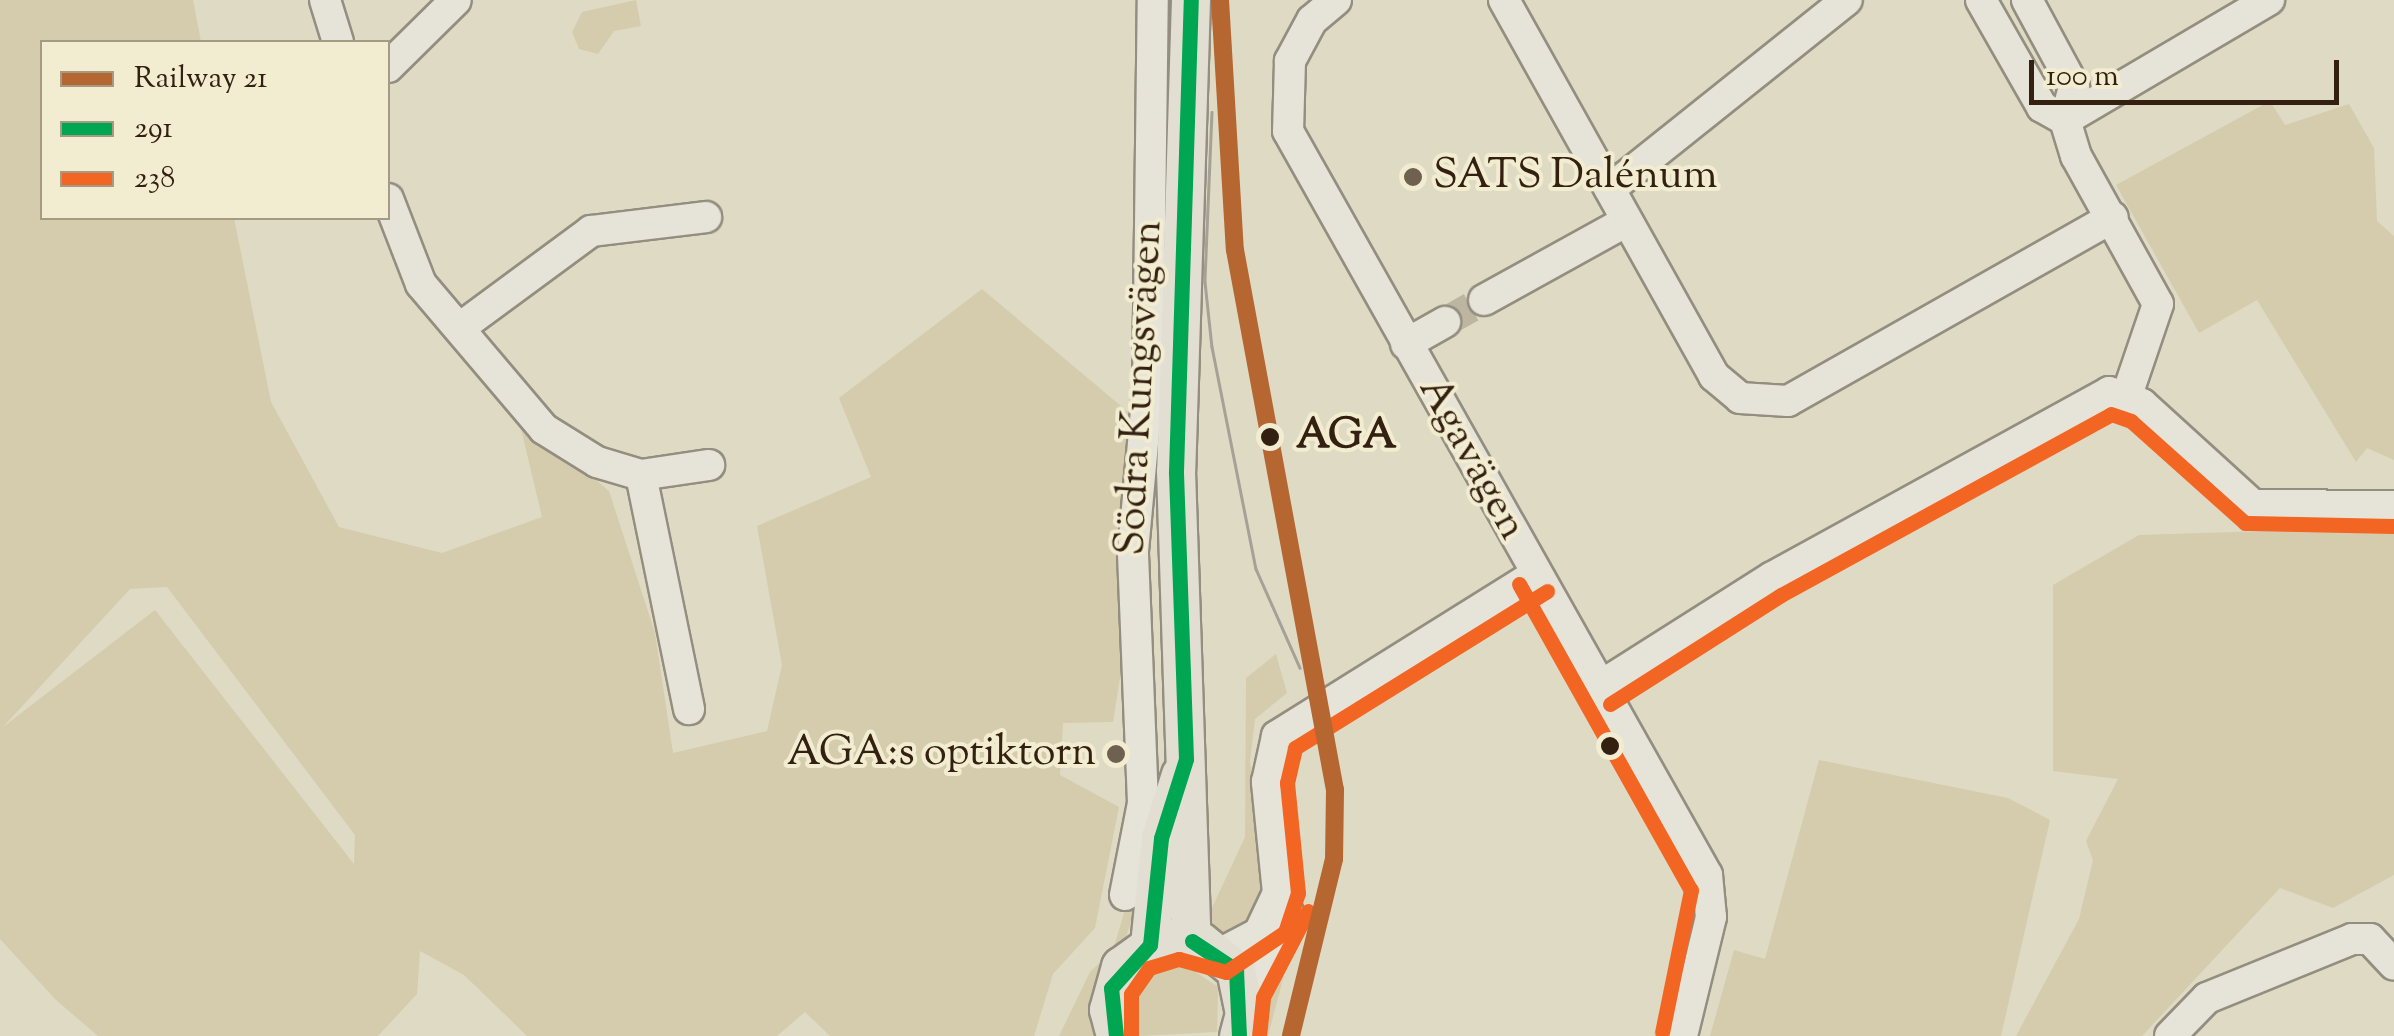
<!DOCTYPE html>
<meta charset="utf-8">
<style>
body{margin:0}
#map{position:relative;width:2394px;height:1036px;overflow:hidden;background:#dfdac4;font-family:"Sorts Mill Goudy",serif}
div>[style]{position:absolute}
.green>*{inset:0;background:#d5ccae}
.minor-tunnel>*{height:30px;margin-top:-15px;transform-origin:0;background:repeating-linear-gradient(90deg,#bdb5a0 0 30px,transparent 0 45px)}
.roads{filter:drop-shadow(2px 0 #938e7f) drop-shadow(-2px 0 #938e7f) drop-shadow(0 2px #938e7f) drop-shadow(0 -2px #938e7f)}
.minor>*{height:30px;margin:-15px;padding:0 15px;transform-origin:15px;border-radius:15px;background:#e6e3d8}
.major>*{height:38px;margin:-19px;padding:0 19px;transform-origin:19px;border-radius:19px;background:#e2dfd2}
.tram>*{height:2.5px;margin:-1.25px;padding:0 1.25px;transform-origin:1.25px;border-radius:1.25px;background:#a5a197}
.bus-1>*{height:15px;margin:-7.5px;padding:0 7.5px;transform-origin:7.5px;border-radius:7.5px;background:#00a651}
.bus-2>*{height:15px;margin:-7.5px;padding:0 7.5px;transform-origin:7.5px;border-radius:7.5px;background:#f26522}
.rail-1>*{height:18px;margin:-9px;padding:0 9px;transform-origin:9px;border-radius:9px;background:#b56631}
.dots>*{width:28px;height:28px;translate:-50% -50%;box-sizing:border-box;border:5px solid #f2ecd1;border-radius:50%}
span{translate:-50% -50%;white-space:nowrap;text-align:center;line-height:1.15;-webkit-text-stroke:8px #f2ecd1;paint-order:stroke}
.poi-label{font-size:42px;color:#332011}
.left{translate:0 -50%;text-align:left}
.right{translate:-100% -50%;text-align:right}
.street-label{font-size:42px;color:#332011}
.stop-label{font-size:42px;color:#332011;font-weight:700}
.legend{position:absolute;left:40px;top:40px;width:350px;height:180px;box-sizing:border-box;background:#f2ecd1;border:2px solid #a69a84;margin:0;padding:12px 18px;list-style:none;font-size:30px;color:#332011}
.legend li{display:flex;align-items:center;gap:20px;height:50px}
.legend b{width:50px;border:2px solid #a69a84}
.scale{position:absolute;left:2029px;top:60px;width:310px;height:45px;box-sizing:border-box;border:5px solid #332011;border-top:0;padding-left:12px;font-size:30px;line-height:35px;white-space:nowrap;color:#332011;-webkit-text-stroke:8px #f2ecd1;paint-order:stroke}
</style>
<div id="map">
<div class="green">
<div style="clip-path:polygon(evenodd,0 0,193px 0,201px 42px,42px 42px,42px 218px,234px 218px,271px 402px,339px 527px,442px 553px,542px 517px,517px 412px,609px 491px,655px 633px,673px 753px,767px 731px,782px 665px,757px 526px,871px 477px,839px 398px,982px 289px,1128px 412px,1126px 640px,1113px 722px,1063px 723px,1060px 775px,1119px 807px,1095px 928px,1053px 974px,1034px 1036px,830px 1036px,805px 1012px,777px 1036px,527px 1036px,464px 975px,420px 951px,417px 994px,378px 1036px,98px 1036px,56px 1000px,0 939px,0 0,167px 587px,355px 835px,354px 864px,155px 610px,3px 727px,130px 589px,167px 587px)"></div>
<div style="clip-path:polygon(636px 0,641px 26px,614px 31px,598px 54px,579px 49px,572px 32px,582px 12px)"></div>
<div style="clip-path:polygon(2270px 101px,2285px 125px,2349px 104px,2374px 148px,2377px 221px,2394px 236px,2394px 460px,2367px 448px,2356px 462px,2257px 300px,2199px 333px,2116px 185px)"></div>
<div style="clip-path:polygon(2394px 527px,2394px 875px,2333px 908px,2280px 888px,2142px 1036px,2016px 1036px,2079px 919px,2093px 860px,2086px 841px,2118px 779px,2053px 771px,2053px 585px,2139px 535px)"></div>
<div style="clip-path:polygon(1276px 654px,1287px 693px,1255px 719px,1250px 761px,1266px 888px,1247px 924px,1223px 934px,1204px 925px,1245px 837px,1246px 678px)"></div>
<div style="clip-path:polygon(1819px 760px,2008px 798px,2050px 820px,2001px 1036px,1710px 1036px,1734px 950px,1765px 959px)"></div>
<div style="clip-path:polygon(1140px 892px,1096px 1036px,1059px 1036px,1090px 972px,1113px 950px,1129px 896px)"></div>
<div style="clip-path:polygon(1294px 937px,1268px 1036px,1252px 1036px,1276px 952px)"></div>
<div style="clip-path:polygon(1181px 962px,1218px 987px,1217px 1032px,1138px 1036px,1129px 1008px,1140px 979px)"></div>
</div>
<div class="minor-tunnel">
<div style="left:1445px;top:322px;width:45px;rotate:-29.4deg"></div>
</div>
<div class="roads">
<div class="minor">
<div style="left:325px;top:0;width:44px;rotate:72.8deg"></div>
<div style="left:1336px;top:0;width:31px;rotate:140deg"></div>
<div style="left:1312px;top:20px;width:47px;rotate:118.2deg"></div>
<div style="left:1290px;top:61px;width:70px;rotate:91.6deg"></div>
<div style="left:1288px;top:131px;width:854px;rotate:60.61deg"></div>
<div style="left:1707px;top:875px;width:42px;rotate:84.6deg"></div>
<div style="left:1711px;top:917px;width:122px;rotate:103.7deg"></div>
<div style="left:1504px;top:0;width:431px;rotate:60.8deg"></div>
<div style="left:1714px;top:376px;width:34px;rotate:40deg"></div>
<div style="left:1740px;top:398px;width:48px;rotate:3.6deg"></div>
<div style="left:1788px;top:401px;width:373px;rotate:-29.5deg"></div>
<div style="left:1981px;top:0;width:123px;rotate:60.3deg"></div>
<div style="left:2042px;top:107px;width:26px;rotate:29deg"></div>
<div style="left:2027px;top:0;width:99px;rotate:61.6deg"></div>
<div style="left:2074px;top:87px;width:34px;rotate:105deg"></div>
<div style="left:2065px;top:120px;width:38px;rotate:73deg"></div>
<div style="left:2076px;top:156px;width:169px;rotate:61deg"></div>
<div style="left:2158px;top:304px;width:96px;rotate:108.8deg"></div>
<div style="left:388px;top:67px;width:95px;rotate:-44.6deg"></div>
<div style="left:2065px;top:120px;width:237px;rotate:-30.5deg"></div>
<div style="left:1610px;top:189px;width:303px;rotate:-38.6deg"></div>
<div style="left:388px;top:199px;width:91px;rotate:68.8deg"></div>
<div style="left:421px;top:284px;width:190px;rotate:49.7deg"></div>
<div style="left:544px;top:429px;width:62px;rotate:31.9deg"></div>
<div style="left:597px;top:462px;width:46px;rotate:16.5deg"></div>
<div style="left:641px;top:475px;width:69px;rotate:-8.4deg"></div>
<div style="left:1484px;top:300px;width:163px;rotate:-28.9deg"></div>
<div style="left:461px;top:327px;width:162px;rotate:-36.4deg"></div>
<div style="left:591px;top:231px;width:116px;rotate:-6.9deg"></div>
<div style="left:1406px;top:344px;width:45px;rotate:-29.4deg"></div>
<div style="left:641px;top:475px;width:239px;rotate:78.4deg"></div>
<div style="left:1599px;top:687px;width:204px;rotate:-32.4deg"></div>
<div style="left:1771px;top:578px;width:386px;rotate:-28.8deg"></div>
<div style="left:2109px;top:392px;width:35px;rotate:20deg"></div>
<div style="left:2142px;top:404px;width:150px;rotate:42.3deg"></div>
<div style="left:2253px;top:505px;width:141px;rotate:0.4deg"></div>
<div style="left:1125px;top:895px;width:94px;rotate:-78.9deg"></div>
<div style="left:1143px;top:803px;width:252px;rotate:-92.3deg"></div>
<div style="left:1133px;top:551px;width:163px;rotate:-84.7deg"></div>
<div style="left:1148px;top:389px;width:389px;rotate:-89.3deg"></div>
<div style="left:1221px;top:953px;width:43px;rotate:-27.8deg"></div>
<div style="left:1259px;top:933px;width:44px;rotate:-64.6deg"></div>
<div style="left:1278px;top:893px;width:112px;rotate:-95.7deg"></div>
<div style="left:1267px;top:782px;width:47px;rotate:-77.7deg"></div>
<div style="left:1277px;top:736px;width:305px;rotate:-32deg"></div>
<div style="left:1244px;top:991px;width:90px;rotate:-60.6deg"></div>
<div style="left:2170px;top:1036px;width:53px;rotate:-45.8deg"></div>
<div style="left:2207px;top:998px;width:157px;rotate:-22.1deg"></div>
<div style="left:2352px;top:939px;width:18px"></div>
<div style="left:2370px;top:939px;width:35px;rotate:47deg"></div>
</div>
<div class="major">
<div style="left:1191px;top:0;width:471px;rotate:91.8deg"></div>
<div style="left:1176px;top:471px;width:470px;rotate:88.1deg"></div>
<div style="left:1150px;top:945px;width:108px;rotate:-84.1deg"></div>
<div style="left:1161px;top:838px;width:66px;rotate:-72.4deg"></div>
<div style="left:1116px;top:1036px;width:27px;rotate:-105deg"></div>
<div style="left:1109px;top:1010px;width:45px;rotate:-74.4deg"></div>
<div style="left:1121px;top:967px;width:44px;rotate:-35.8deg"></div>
<div style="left:1157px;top:941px;width:22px;rotate:-8deg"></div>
<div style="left:1179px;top:938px;width:22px;rotate:10deg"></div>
<div style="left:1201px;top:942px;width:45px;rotate:38.7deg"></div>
<div style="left:1236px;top:970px;width:45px;rotate:78.4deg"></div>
<div style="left:1245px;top:1014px;width:23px;rotate:105deg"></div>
</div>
</div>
<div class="tram">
<div style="left:1212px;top:112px;width:170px;rotate:92.4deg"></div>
<div style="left:1205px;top:282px;width:65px;rotate:83.9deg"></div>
<div style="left:1212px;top:347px;width:226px;rotate:78.8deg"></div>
<div style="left:1256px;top:569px;width:108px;rotate:66deg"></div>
</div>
<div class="bus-1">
<div style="left:1192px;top:941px;width:53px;rotate:33.4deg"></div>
<div style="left:1236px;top:970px;width:66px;rotate:87.4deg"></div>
<div style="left:1150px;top:945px;width:108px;rotate:-84.1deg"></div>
<div style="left:1161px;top:838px;width:83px;rotate:-72.4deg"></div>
<div style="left:1186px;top:759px;width:288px;rotate:-92deg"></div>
<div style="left:1176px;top:471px;width:471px;rotate:-88.2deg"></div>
<div style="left:1116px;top:1036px;width:48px;rotate:-95.9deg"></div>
<div style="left:1111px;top:988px;width:58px;rotate:-47.8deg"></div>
</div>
<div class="bus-2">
<div style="left:1519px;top:584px;width:351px;rotate:60.7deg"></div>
<div style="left:1691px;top:890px;width:145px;rotate:101.5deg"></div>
<div style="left:1610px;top:704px;width:203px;rotate:-32.5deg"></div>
<div style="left:1781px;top:595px;width:376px;rotate:-28.7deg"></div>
<div style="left:2111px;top:414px;width:21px;rotate:19deg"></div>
<div style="left:2131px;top:421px;width:153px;rotate:41.8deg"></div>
<div style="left:2245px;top:523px;width:149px;rotate:1.2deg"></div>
<div style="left:1131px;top:1036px;width:42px;rotate:-90deg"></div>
<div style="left:1131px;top:994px;width:32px;rotate:-55deg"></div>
<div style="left:1149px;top:968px;width:31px;rotate:-17deg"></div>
<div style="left:1179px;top:959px;width:49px;rotate:15.5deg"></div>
<div style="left:1226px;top:972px;width:71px;rotate:-34.1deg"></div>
<div style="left:1285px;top:932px;width:41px;rotate:-71.6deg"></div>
<div style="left:1298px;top:893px;width:111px;rotate:-95.7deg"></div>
<div style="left:1287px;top:783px;width:36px;rotate:-77deg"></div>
<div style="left:1295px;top:748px;width:297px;rotate:-31.9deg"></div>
<div style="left:1259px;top:1036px;width:39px;rotate:-84deg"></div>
<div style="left:1263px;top:997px;width:97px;rotate:-62.4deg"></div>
</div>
<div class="rail-1">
<div style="left:1220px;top:0;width:250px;rotate:86.6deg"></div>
<div style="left:1235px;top:250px;width:549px;rotate:79.51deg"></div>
<div style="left:1335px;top:790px;width:69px;rotate:90.8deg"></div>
<div style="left:1334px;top:859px;width:182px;rotate:103.7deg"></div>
</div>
<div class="dots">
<div style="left:1413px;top:177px;background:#6f6150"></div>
<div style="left:1270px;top:437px;background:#332011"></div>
<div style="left:1610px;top:746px;background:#332011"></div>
<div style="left:1116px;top:754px;background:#6f6150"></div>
</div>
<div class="poi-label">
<span class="left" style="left:1433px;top:177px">SATS Dalénum</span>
<span class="right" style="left:1096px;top:754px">AGA:s optiktorn</span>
</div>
<div class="street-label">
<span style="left:1141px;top:388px;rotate:-87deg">Södra Kungsvägen</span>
<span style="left:1471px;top:459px;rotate:61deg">Agavägen</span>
</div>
<div class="stop-label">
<span class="left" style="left:1296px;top:437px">AGA</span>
</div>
<ul class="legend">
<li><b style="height:12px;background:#b56631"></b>Railway 21</li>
<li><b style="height:12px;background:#00a651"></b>291</li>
<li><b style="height:12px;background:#f26522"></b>238</li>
</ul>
<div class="scale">100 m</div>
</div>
